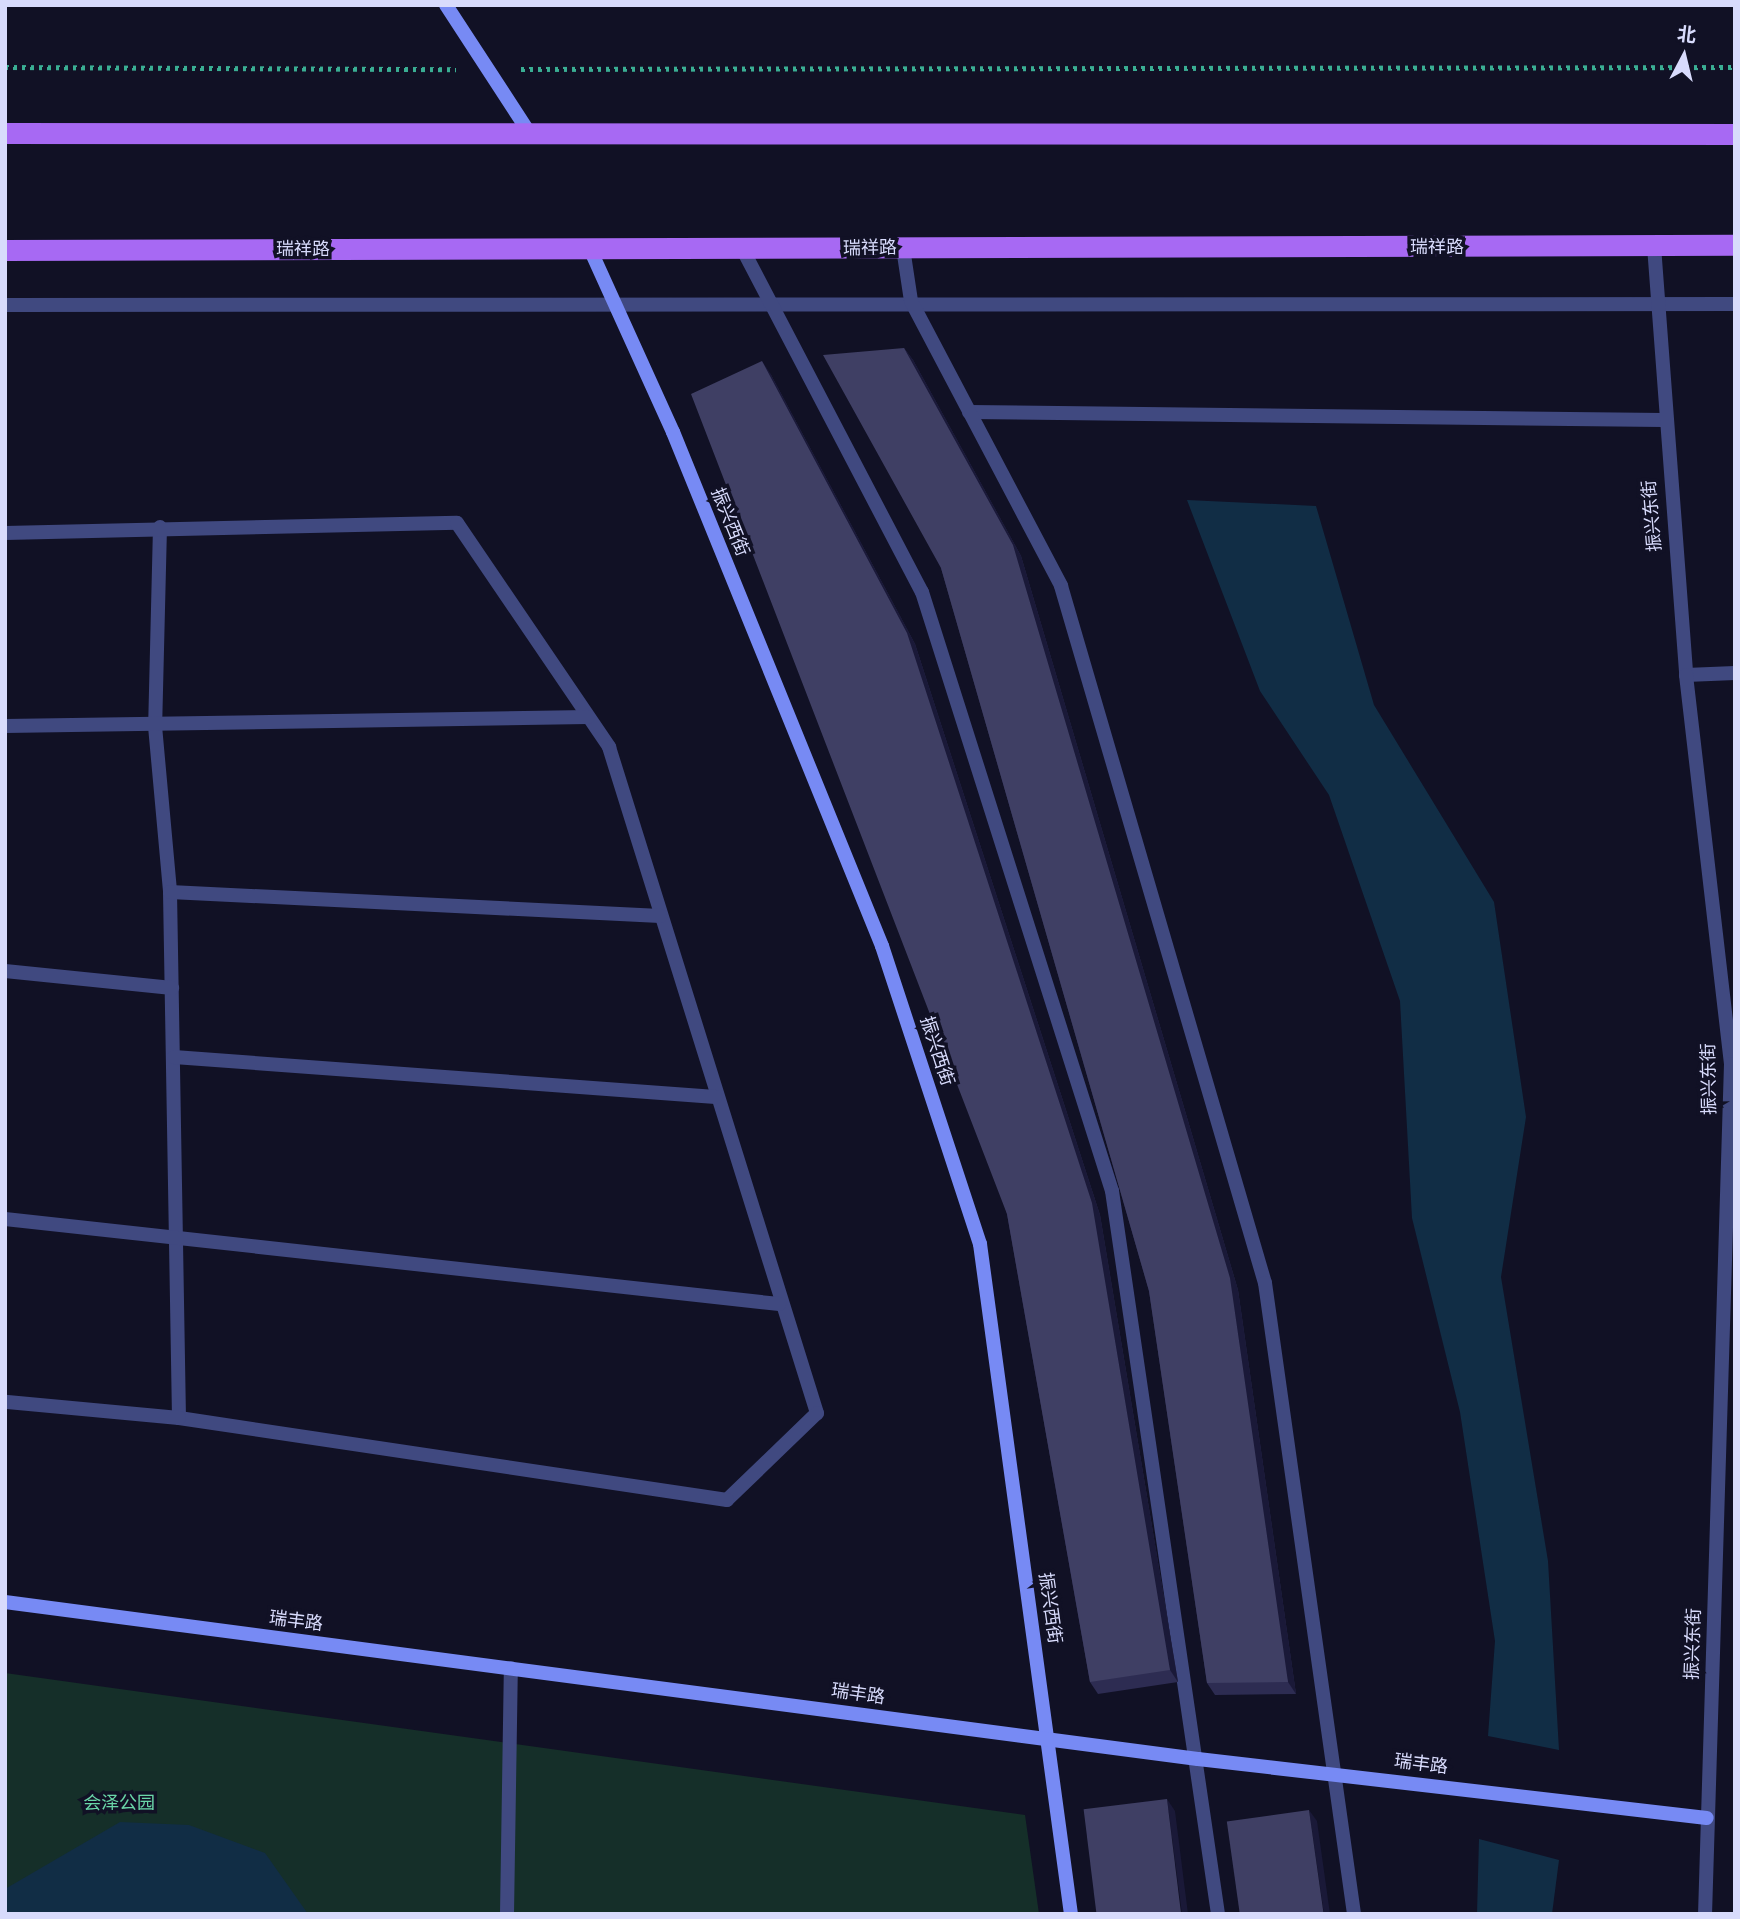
<!DOCTYPE html>
<meta charset="utf-8">
<style>
body{margin:0}
#map{position:relative;width:1740px;height:1919px;overflow:hidden;background:#111125;font-family:Helvetica,"Noto Sans SC",sans-serif}
div>[style]{position:absolute}
.green>*{inset:0;background:#152f29}
.water>*{inset:0;background:#112d45}
.path>*{height:4.5px;margin-top:-2.25px;transform-origin:0;background:repeating-linear-gradient(90deg,#3aae93 0 3.5px,transparent 0 8.5px)}
.lane>*{height:14px;margin:-7px;padding:0 7px;transform-origin:7px;border-radius:7px;background:#404980}
.street>*{height:14px;margin:-7px;padding:0 7px;transform-origin:7px;border-radius:7px;background:#404980}
.secondary>*{height:14px;margin:-7px;padding:0 7px;transform-origin:7px;border-radius:7px;background:#778af4}
.primary>*{height:21px;margin:-10.5px;padding:0 10.5px;transform-origin:10.5px;border-radius:10.5px;background:#a769f3}
.wall>*{inset:0;background:#2d2c52}
.shaded-wall>*{inset:0;background:#1a1938}
.building>*{inset:0;background:#3f3f64;transform-origin:0 0}
span{translate:-50% -50%;white-space:nowrap;text-align:center;line-height:1.15;-webkit-text-stroke:7px #111125;paint-order:stroke}
.street-label{font-size:18px;color:#d8dbfc}
.park-label{font-size:18px;color:#6ad6a8}
.frame{position:absolute;inset:0;border:7px solid #d8dbfc;pointer-events:none}
.north{position:absolute;left:1649px;top:21px;width:70px;height:70px;-webkit-text-stroke:5px #111125;paint-order:stroke;rotate:7deg;font-size:19px;font-weight:700;line-height:28px;text-align:center;color:#d8dbfc}
.north::after{content:'';display:block;margin:auto;width:24px;height:32px;background:#d8dbfc;clip-path:polygon(50% 0,100% 100%,50% 72%,0 100%)}
</style>
<div id="map">
<div class="green">
<div style="clip-path:polygon(5px 1673px,1025px 1815px,1039px 1914px,5px 1914px)"></div>
</div>
<div class="water">
<div style="clip-path:polygon(1187px 500px,1316px 506px,1374px 705px,1494px 902px,1526px 1117px,1501px 1277px,1548px 1561px,1559px 1750px,1488px 1736px,1495px 1641px,1460px 1412px,1412px 1218px,1400px 1001px,1329px 795px,1260px 691px)"></div>
<div style="clip-path:polygon(120px 1822px,189px 1825px,265px 1853px,308px 1914px,5px 1914px,5px 1889px)"></div>
<div style="clip-path:polygon(1479px 1839px,1559px 1860px,1552px 1914px,1477px 1914px)"></div>
</div>
<div class="path">
<div style="left:5px;top:67px;width:451px;rotate:0.3deg"></div>
<div style="left:521px;top:69px;width:1214px;rotate:-0.09deg"></div>
</div>
<div class="lane">
<div style="left:5px;top:305px;width:1730px;rotate:-0.03deg"></div>
<div style="left:969px;top:412px;width:694px;rotate:0.66deg"></div>
<div style="left:1686px;top:675px;width:49px;rotate:-2.3deg"></div>
<div style="left:507px;top:1914px;width:246px;rotate:-89.1deg"></div>
</div>
<div class="street">
<div style="left:1654px;top:246px;width:430px;rotate:85.7deg"></div>
<div style="left:1686px;top:675px;width:392px;rotate:83.4deg"></div>
<div style="left:1731px;top:1064px;width:850px;rotate:91.75deg"></div>
<div style="left:903px;top:248px;width:54px;rotate:81.4deg"></div>
<div style="left:911px;top:301px;width:322px;rotate:62.2deg"></div>
<div style="left:1061px;top:586px;width:726px;rotate:73.69deg"></div>
<div style="left:1265px;top:1283px;width:637px;rotate:81.97deg"></div>
<div style="left:743px;top:250px;width:386px;rotate:62.4deg"></div>
<div style="left:922px;top:592px;width:628px;rotate:72.4deg"></div>
<div style="left:1112px;top:1191px;width:731px;rotate:81.66deg"></div>
<div style="left:160px;top:527px;width:199px;rotate:91.4deg"></div>
<div style="left:155px;top:726px;width:167px;rotate:84.8deg"></div>
<div style="left:170px;top:892px;width:526px;rotate:89.02deg"></div>
<div style="left:5px;top:533px;width:452px;rotate:-1.3deg"></div>
<div style="left:457px;top:523px;width:271px;rotate:55.8deg"></div>
<div style="left:609px;top:747px;width:698px;rotate:72.66deg"></div>
<div style="left:817px;top:1413px;width:125px;rotate:136deg"></div>
<div style="left:727px;top:1500px;width:554px;rotate:-171.49deg"></div>
<div style="left:179px;top:1418px;width:175px;rotate:-174.7deg"></div>
<div style="left:5px;top:726px;width:583px;rotate:-0.88deg"></div>
<div style="left:170px;top:892px;width:491px;rotate:2.8deg"></div>
<div style="left:5px;top:971px;width:168px;rotate:5.8deg"></div>
<div style="left:174px;top:1057px;width:543px;rotate:4.22deg"></div>
<div style="left:5px;top:1219px;width:779px;rotate:6.27deg"></div>
</div>
<div class="secondary">
<div style="left:446px;top:5px;width:154px;rotate:56.9deg"></div>
<div style="left:590px;top:249px;width:201px;rotate:65.6deg"></div>
<div style="left:673px;top:432px;width:555px;rotate:67.87deg"></div>
<div style="left:882px;top:946px;width:314px;rotate:71.8deg"></div>
<div style="left:980px;top:1244px;width:676px;rotate:82.27deg"></div>
<div style="left:5px;top:1602px;width:1203px;rotate:7.5deg"></div>
<div style="left:1198px;top:1759px;width:512px;rotate:6.61deg"></div>
</div>
<div class="primary">
<div style="left:5px;top:133px;width:1730px;rotate:0.03deg"></div>
<div style="left:5px;top:250px;width:1730px;rotate:-0.17deg"></div>
</div>
<div class="wall">
<div style="clip-path:polygon(904px 348px,913px 360px,1021px 556px,1238px 1290px,1296px 1694px,1215px 1695px,1207px 1683px,1149px 1291px,941px 568px)"></div>
<div style="clip-path:polygon(770px 373px,915px 644px,1100px 1215px,1178px 1682px,1098px 1694px,1090px 1682px,1007px 1214px)"></div>
</div>
<div class="shaded-wall">
<div style="clip-path:polygon(904px 348px,913px 360px,1021px 556px,1238px 1290px,1296px 1694px,1288px 1682px)"></div>
<div style="clip-path:polygon(762px 361px,770px 373px,915px 644px,1100px 1215px,1178px 1682px,1170px 1670px)"></div>
<div style="clip-path:polygon(1167px 1799px,1175px 1811px,1188px 1914px,1182px 1914px)"></div>
<div style="clip-path:polygon(1309px 1810px,1317px 1821px,1330px 1914px,1324px 1914px)"></div>
</div>
<div class="building">
<div style="clip-path:polygon(904px 348px,1013px 545px,1230px 1278px,1288px 1682px,1207px 1683px,1149px 1291px,941px 568px,823px 355px)"></div>
<div style="clip-path:polygon(762px 361px,907px 633px,1092px 1203px,1170px 1670px,1090px 1682px,1007px 1214px,691px 394px)"></div>
<div style="left:1167px;top:1799px;width:116px;height:84px;rotate:83deg"></div>
<div style="left:1309px;top:1810px;width:105px;height:83px;rotate:82deg"></div>
</div>
<div class="street-label">
<span style="left:1437px;top:247px">瑞祥路</span>
<span style="left:870px;top:248px;rotate:-1deg">瑞祥路</span>
<span style="left:303px;top:249px">瑞祥路</span>
<span style="left:1652px;top:516px;rotate:-95deg">振兴东街</span>
<span style="left:730px;top:522px;rotate:68deg">振兴西街</span>
<span style="left:937px;top:1051px;rotate:72deg">振兴西街</span>
<span style="left:1709px;top:1079px;rotate:-91deg">振兴东街</span>
<span style="left:1050px;top:1608px;rotate:82deg">振兴西街</span>
<span style="left:296px;top:1621px;rotate:7deg">瑞丰路</span>
<span style="left:1693px;top:1644px;rotate:-88deg">振兴东街</span>
<span style="left:858px;top:1694px;rotate:8deg">瑞丰路</span>
<span style="left:1421px;top:1764px;rotate:7deg">瑞丰路</span>
</div>
<div class="park-label">
<span style="left:119px;top:1803px">会泽公园</span>
</div>
<div class="frame"></div>
<div class="north">北</div>
</div>
